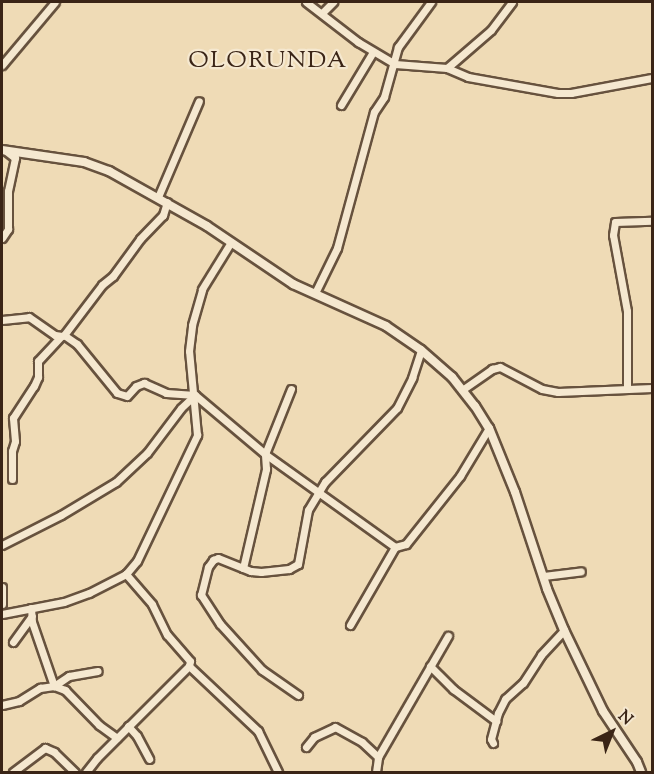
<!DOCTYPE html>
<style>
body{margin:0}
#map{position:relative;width:654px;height:774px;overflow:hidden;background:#efdbb6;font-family:"Sorts Mill Goudy",serif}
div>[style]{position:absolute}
.roads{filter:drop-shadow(2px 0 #67523e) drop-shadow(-2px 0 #67523e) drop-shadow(0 2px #67523e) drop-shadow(0 -2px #67523e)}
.minor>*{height:7px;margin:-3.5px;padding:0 3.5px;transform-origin:3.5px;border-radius:3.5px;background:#f5e8d0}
.tertiary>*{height:8px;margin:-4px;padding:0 4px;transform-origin:4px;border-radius:4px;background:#f5e8d0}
span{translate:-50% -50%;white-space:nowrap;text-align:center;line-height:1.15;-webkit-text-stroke:4.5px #f5e8d0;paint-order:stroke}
.quarter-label{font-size:24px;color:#3a2416;letter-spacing:1.5px}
.frame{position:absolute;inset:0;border:3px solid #3a2416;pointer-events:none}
.north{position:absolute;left:582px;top:702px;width:60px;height:60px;-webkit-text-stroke:4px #f5e8d0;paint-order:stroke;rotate:43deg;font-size:16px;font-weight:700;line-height:24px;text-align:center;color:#3a2416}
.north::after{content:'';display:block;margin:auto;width:21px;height:27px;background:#3a2416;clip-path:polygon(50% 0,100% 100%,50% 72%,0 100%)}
</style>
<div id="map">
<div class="roads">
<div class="minor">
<div style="left:306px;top:2px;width:66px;rotate:37.6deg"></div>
<div style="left:358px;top:42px;width:43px;rotate:30.7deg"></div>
<div style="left:395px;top:64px;width:52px;rotate:4.4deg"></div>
<div style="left:447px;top:68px;width:23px;rotate:23deg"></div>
<div style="left:468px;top:77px;width:91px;rotate:10.1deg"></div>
<div style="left:558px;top:93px;width:13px"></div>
<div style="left:571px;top:93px;width:82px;rotate:-10.5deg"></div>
<div style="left:322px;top:13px;width:16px;rotate:-45deg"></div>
<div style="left:2px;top:65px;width:82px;rotate:-49.9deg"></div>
<div style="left:447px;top:68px;width:58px;rotate:-40.8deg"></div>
<div style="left:491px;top:30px;width:35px;rotate:-53deg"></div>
<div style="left:341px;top:105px;width:62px;rotate:-58.9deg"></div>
<div style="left:158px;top:197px;width:104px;rotate:-66.9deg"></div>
<div style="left:167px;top:202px;width:14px;rotate:107deg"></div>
<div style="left:163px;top:215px;width:33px;rotate:134deg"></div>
<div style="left:140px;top:239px;width:46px;rotate:126.1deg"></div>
<div style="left:113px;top:276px;width:14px;rotate:141deg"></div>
<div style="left:102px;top:285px;width:63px;rotate:127.2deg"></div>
<div style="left:64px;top:335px;width:16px;rotate:35deg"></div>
<div style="left:77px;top:344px;width:63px;rotate:50.8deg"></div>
<div style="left:117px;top:393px;width:10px;rotate:17deg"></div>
<div style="left:127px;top:396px;width:13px;rotate:-48deg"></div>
<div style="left:136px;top:386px;width:9px;rotate:-21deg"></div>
<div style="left:144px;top:383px;width:24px;rotate:24deg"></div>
<div style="left:166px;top:393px;width:29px;rotate:4deg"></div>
<div style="left:195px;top:395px;width:92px;rotate:40.1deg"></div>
<div style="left:265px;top:454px;width:160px;rotate:35.6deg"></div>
<div style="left:395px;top:547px;width:11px;rotate:-15deg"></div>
<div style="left:406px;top:544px;width:87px;rotate:-51.5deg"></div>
<div style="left:460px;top:476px;width:56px;rotate:-58.9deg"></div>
<div style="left:2px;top:238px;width:11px;rotate:-56deg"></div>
<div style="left:8px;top:229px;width:38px;rotate:-90deg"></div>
<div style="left:8px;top:191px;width:34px;rotate:-78deg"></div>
<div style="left:15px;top:158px;width:11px;rotate:-142deg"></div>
<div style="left:315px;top:293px;width:50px;rotate:-63.9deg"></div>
<div style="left:337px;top:248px;width:141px;rotate:-74.8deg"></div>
<div style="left:374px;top:112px;width:18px;rotate:-56deg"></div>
<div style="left:384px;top:97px;width:52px;rotate:-74.4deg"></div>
<div style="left:398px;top:47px;width:56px;rotate:-53.7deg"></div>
<div style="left:2px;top:320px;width:27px;rotate:-6deg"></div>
<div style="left:29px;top:317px;width:32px;rotate:35deg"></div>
<div style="left:55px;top:335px;width:7px;rotate:8deg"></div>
<div style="left:627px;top:389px;width:78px;rotate:-90deg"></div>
<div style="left:627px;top:311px;width:77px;rotate:-100.4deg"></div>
<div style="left:613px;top:235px;width:13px;rotate:-81deg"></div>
<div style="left:615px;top:222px;width:37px;rotate:-2deg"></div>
<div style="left:462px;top:390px;width:37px;rotate:-35deg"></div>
<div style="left:492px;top:369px;width:8px;rotate:-14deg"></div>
<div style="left:500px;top:367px;width:47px;rotate:27.6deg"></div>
<div style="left:542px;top:389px;width:16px;rotate:11deg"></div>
<div style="left:558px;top:392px;width:94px;rotate:-2.4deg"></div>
<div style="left:12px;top:479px;width:28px;rotate:-90deg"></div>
<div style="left:12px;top:451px;width:10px;rotate:-73deg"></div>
<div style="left:15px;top:441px;width:23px;rotate:-95deg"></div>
<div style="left:13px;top:418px;width:38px;rotate:-57deg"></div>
<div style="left:34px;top:386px;width:10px;rotate:-66deg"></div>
<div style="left:38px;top:377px;width:16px;rotate:-90deg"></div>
<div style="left:38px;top:361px;width:33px;rotate:-47deg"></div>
<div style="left:2px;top:545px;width:66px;rotate:-27deg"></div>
<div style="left:61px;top:515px;width:64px;rotate:-31deg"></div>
<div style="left:116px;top:482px;width:42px;rotate:-43.1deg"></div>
<div style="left:147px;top:453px;width:56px;rotate:-52.9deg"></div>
<div style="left:181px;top:408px;width:19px;rotate:-43deg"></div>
<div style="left:243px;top:568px;width:102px;rotate:-76.9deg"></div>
<div style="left:266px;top:469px;width:15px;rotate:-94deg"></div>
<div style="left:265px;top:454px;width:70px;rotate:-68.2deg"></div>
<div style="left:543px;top:576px;width:38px;rotate:-7deg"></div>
<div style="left:2px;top:587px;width:17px;rotate:90deg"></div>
<div style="left:31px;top:608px;width:14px;rotate:86deg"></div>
<div style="left:32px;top:622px;width:68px;rotate:71deg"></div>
<div style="left:54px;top:686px;width:18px;rotate:-34deg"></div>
<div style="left:69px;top:676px;width:29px;rotate:-10deg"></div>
<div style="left:2px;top:614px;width:63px;rotate:-11deg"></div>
<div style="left:64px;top:602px;width:27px;rotate:-20deg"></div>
<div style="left:89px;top:593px;width:42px;rotate:-27.2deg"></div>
<div style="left:126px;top:574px;width:17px;rotate:-50deg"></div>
<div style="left:137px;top:561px;width:140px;rotate:-64.5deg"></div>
<div style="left:197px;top:435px;width:84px;rotate:-95.4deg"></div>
<div style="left:189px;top:351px;width:26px;rotate:-83deg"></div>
<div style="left:192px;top:325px;width:37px;rotate:-74deg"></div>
<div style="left:202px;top:289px;width:55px;rotate:-58.3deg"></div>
<div style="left:350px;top:625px;width:90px;rotate:-60deg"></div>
<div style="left:13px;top:642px;width:32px;rotate:-54deg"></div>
<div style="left:189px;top:666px;width:95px;rotate:43.3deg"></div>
<div style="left:258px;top:731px;width:46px;rotate:64deg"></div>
<div style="left:430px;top:666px;width:33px;rotate:45deg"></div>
<div style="left:453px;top:689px;width:54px;rotate:36.7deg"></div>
<div style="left:298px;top:695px;width:44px;rotate:-145.2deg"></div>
<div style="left:262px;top:670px;width:62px;rotate:-132.4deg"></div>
<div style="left:220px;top:624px;width:35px;rotate:-123deg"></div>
<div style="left:201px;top:595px;width:29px;rotate:-76deg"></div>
<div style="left:208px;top:567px;width:9px;rotate:-54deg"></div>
<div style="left:213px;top:560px;width:5px;rotate:-22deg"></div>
<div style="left:218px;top:558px;width:35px;rotate:22deg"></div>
<div style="left:251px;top:571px;width:10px;rotate:6deg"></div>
<div style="left:261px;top:572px;width:28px;rotate:-6deg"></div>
<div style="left:289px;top:569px;width:10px;rotate:-29deg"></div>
<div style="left:298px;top:564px;width:55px;rotate:-79.5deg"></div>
<div style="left:308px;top:510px;width:33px;rotate:-59deg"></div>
<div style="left:325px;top:482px;width:103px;rotate:-45.8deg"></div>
<div style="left:397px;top:408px;width:34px;rotate:-63deg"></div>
<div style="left:412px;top:378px;width:29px;rotate:-72deg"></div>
<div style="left:2px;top:705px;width:17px;rotate:-13deg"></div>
<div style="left:19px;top:701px;width:25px;rotate:-32deg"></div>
<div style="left:40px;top:688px;width:14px;rotate:-8deg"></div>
<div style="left:54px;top:686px;width:12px;rotate:20deg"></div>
<div style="left:65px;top:690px;width:49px;rotate:45.8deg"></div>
<div style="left:99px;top:725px;width:22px;rotate:36deg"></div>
<div style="left:128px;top:726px;width:13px;rotate:48deg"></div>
<div style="left:137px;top:736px;width:26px;rotate:62deg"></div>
<div style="left:493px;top:743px;width:4px;rotate:-117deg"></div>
<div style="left:491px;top:739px;width:27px;rotate:-75deg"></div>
<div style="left:498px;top:713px;width:16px;rotate:-63deg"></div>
<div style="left:505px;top:699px;width:24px;rotate:-42deg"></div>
<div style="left:523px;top:683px;width:33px;rotate:-57deg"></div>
<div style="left:541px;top:655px;width:34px;rotate:-47deg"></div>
<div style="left:306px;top:747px;width:13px;rotate:-51deg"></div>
<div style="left:314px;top:737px;width:23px;rotate:-25deg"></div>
<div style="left:335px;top:727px;width:31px;rotate:29deg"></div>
<div style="left:362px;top:742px;width:22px;rotate:43deg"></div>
<div style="left:13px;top:772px;width:40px;rotate:-37deg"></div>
<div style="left:45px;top:748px;width:10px;rotate:24deg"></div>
<div style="left:54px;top:752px;width:29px;rotate:44deg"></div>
<div style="left:86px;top:772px;width:18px;rotate:-52deg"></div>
<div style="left:97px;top:758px;width:130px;rotate:-45deg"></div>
<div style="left:189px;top:666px;width:5px;rotate:-79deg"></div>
<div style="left:190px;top:661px;width:35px;rotate:-131deg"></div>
<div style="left:167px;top:635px;width:34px;rotate:-116deg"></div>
<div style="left:152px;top:604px;width:40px;rotate:-131deg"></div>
<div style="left:376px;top:772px;width:15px;rotate:-82deg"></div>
<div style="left:378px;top:757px;width:140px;rotate:-60deg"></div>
</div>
<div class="tertiary">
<div style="left:2px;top:150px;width:83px;rotate:8.3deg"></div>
<div style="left:84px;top:162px;width:27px;rotate:20deg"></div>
<div style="left:109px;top:171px;width:112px;rotate:29.3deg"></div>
<div style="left:207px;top:226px;width:104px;rotate:34deg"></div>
<div style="left:293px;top:284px;width:102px;rotate:24.3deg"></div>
<div style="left:386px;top:326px;width:42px;rotate:34.4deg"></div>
<div style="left:421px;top:350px;width:41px;rotate:41.1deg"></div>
<div style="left:452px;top:377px;width:37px;rotate:52deg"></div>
<div style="left:475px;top:406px;width:26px;rotate:58deg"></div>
<div style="left:489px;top:428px;width:69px;rotate:67.9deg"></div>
<div style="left:515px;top:492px;width:102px;rotate:71.7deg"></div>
<div style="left:547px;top:589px;width:44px;rotate:67.5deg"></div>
<div style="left:564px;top:630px;width:90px;rotate:64.3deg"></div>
<div style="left:603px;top:711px;width:61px;rotate:56.3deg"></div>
<div style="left:637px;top:762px;width:11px;rotate:68deg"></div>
</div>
</div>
<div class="quarter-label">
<span style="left:268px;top:62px">OLORUNDA</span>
</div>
<div class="frame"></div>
<div class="north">N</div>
</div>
